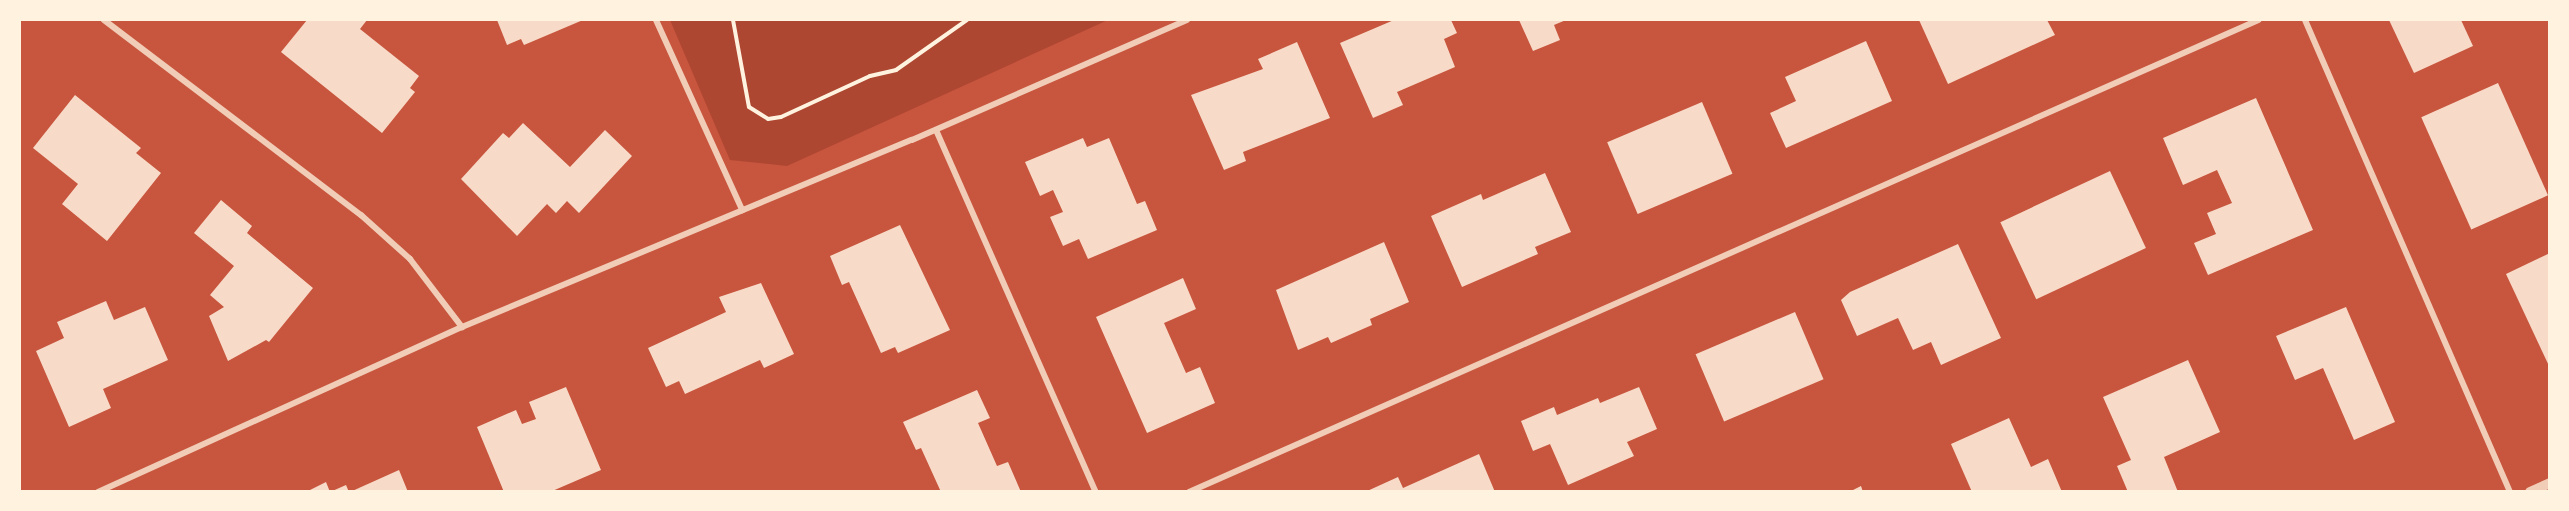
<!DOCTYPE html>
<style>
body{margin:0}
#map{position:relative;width:2569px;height:511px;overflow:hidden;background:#c8553d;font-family:"DejaVu Sans",sans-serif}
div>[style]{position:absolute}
.green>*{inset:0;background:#ae4732}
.building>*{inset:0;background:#f7dbc8;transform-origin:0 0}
.path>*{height:4px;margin:-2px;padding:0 2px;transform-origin:2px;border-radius:2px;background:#fff3e0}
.minor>*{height:6px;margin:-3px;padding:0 3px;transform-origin:3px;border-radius:3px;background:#f1ccb7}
.tertiary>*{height:10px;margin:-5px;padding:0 5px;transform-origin:5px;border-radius:5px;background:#f1ccb7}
span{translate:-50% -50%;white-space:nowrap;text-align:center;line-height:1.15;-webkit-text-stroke:6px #fff3e0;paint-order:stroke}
.frame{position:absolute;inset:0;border:21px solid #fff3e0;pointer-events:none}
</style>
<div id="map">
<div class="green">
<div style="clip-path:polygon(670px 20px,1108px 20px,787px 166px,730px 160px)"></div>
</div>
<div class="building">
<div style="clip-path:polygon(307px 20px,367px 20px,360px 29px,419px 76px,410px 88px,415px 92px,382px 133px,281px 52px)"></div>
<div style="clip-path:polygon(497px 20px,583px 20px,524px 45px,521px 39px,507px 45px)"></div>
<div style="clip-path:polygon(1394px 20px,1451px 20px,1457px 33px,1444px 39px,1455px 67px,1397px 92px,1403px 105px,1373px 118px,1340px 43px)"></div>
<div style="clip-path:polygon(1519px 20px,1566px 20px,1554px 25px,1560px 40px,1533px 51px)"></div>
<div style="clip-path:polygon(1919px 20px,2047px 20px,2055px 35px,1948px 84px)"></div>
<div style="clip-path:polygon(2389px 20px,2461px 20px,2473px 46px,2414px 73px)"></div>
<div style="clip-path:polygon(1866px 41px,1892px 101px,1786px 148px,1770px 113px,1796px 101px,1785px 77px)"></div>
<div style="clip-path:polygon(1297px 42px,1330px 118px,1243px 152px,1246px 161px,1224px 170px,1191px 95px,1263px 69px,1258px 59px)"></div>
<div style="left:2498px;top:83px;width:123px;height:84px;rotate:66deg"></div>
<div style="clip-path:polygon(75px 95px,141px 148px,136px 153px,161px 173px,107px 241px,62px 204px,78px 184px,33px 148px)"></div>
<div style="clip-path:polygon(2256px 98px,2313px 230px,2208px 275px,2194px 243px,2216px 234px,2207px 213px,2232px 203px,2217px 170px,2183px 185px,2163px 138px)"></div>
<div style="left:1702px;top:102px;width:78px;height:103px;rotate:67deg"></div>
<div style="clip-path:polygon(523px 123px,570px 167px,605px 130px,632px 156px,579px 213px,567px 201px,556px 213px,547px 204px,517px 236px,461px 179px,503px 133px,509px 138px)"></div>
<div style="clip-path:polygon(1083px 138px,1087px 147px,1109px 138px,1137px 204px,1145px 201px,1157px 230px,1088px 259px,1079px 239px,1063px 246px,1050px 217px,1063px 212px,1053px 190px,1040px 196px,1025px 162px)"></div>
<div style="left:2110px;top:171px;width:85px;height:121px;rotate:65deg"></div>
<div style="clip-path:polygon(1545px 173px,1571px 232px,1535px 247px,1538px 254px,1462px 287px,1431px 216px,1481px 194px,1483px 200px)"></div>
<div style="clip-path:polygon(221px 200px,252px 226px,247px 233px,313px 288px,269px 342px,266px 340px,228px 361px,209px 316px,224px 307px,210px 295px,234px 266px,194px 233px)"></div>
<div style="clip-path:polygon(900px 225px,950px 330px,898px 353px,895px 347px,881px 353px,849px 282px,842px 285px,830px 256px)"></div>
<div style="clip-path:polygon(1384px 242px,1409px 302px,1370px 319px,1372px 325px,1331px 343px,1328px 337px,1298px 350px,1276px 290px)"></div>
<div style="clip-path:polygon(1958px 244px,2001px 338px,1941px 365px,1931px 342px,1913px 350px,1898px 318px,1857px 336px,1841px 300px,1850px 292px)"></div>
<div style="clip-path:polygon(2550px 253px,2550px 368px,2506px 274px)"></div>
<div style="clip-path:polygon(1183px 278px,1196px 309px,1164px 323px,1186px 373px,1200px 367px,1215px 403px,1147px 433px,1096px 317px)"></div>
<div style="clip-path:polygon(761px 283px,794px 354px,764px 368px,760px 360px,685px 394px,679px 381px,666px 387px,648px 348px,726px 312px,719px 297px)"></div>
<div style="clip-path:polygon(106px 301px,114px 320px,145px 307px,168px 360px,103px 389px,111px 408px,69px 427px,36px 351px,64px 338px,57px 322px)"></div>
<div style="clip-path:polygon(2346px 307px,2395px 422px,2354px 440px,2323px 368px,2295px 380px,2276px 336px)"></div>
<div style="left:1795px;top:312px;width:73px;height:108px;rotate:67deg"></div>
<div style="clip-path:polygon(2188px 360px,2220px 432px,2164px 457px,2178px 492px,2128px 492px,2117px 466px,2131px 460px,2103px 397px)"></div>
<div style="clip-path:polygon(566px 387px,601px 470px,550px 492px,504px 492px,477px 427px,516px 410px,522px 424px,536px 419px,529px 402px)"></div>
<div style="clip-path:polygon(1639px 387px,1657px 429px,1627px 442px,1634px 456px,1568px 485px,1550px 444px,1533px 451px,1521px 421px,1554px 407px,1557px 415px,1598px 398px,1600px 403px)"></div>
<div style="clip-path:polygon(977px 390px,990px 418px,978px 423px,997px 466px,1008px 462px,1021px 492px,941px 492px,921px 448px,916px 450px,903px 422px)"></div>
<div style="clip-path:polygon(2009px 418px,2031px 467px,2048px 459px,2062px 492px,1972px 492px,1951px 444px)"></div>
<div style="clip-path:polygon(1479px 454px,1495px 492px,1365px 492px,1398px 477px,1403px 488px)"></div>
<div style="clip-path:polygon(399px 470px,408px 492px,350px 492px)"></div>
<div style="clip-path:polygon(326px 482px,330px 492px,306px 492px)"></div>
<div style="clip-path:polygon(346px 485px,349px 492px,330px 492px)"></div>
<div style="clip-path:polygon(1861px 486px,1863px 492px,1849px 492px)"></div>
</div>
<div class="path">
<div style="left:733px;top:20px;width:88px;rotate:79.6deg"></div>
<div style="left:749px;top:107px;width:22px;rotate:32deg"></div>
<div style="left:768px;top:119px;width:13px;rotate:-9deg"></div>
<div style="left:781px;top:117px;width:98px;rotate:-24.7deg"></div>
<div style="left:870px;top:76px;width:27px;rotate:-13deg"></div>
<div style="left:896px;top:70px;width:87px;rotate:-35.2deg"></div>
</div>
<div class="minor">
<div style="left:104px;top:20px;width:323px;rotate:37.2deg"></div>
<div style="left:361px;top:215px;width:66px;rotate:41.9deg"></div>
<div style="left:410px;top:259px;width:86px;rotate:52.6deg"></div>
<div style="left:656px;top:20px;width:209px;rotate:65.6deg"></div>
<div style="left:2305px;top:20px;width:515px;rotate:66.52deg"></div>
<div style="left:936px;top:130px;width:396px;rotate:66.2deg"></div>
<div style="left:98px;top:492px;width:400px;rotate:-24.4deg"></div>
<div style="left:462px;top:327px;width:487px;rotate:-22.6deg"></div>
<div style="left:912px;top:140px;width:300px;rotate:-23.6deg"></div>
<div style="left:1189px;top:492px;width:1169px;rotate:-23.82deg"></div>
</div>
<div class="tertiary">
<div style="left:2530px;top:492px;width:22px;rotate:-24deg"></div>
</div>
<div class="frame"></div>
</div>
